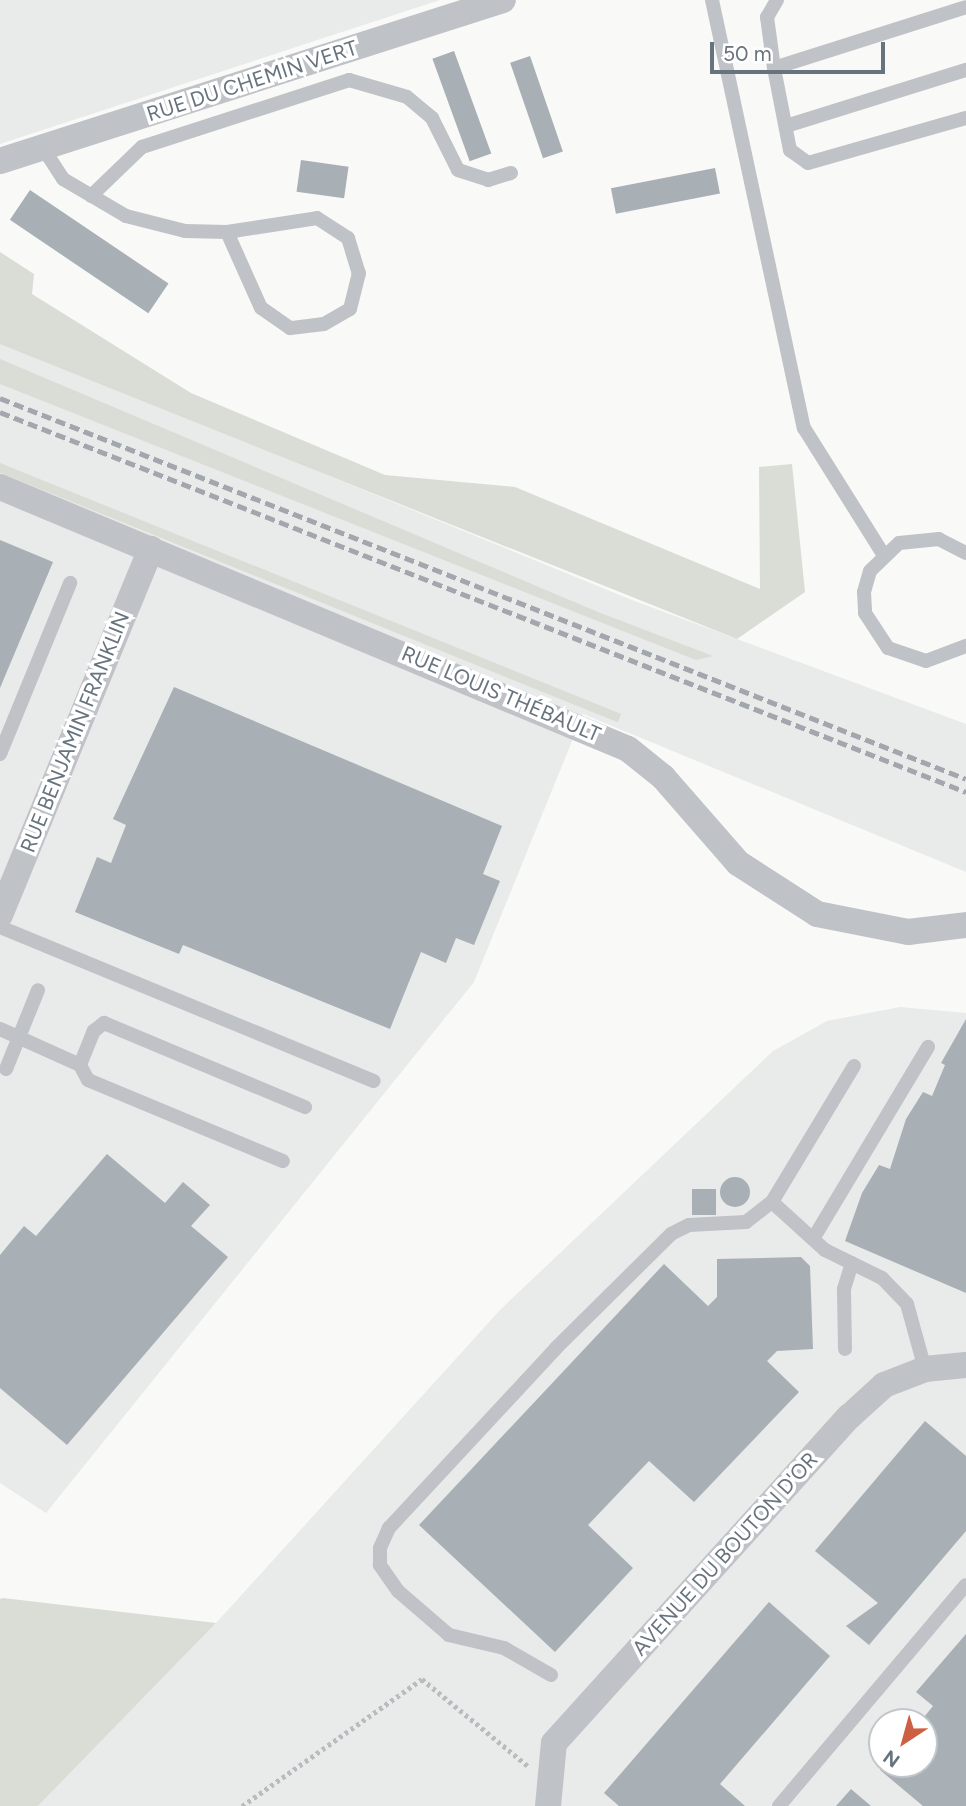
<!DOCTYPE html>
<meta charset="utf-8">
<style>
body{margin:0}
#map{position:relative;width:966px;height:1806px;overflow:hidden;background:#f9f9f7;font-family:Figtree,sans-serif}
div>[style]{position:absolute}
.built>*{inset:0;background:#e9eaea}
.green>*{inset:0;background:#d9ddd6;transform-origin:0 0}
.building>*{inset:0;background:#a8afb5;transform-origin:0 0}
.round{border-radius:50%}
.path>*{height:4.5px;margin-top:-2.25px;transform-origin:0;background:repeating-linear-gradient(90deg,#b9bcbe 0 3.5px,transparent 0 7px)}
.lane>*{height:14px;margin:-7px;padding:0 7px;transform-origin:7px;border-radius:7px;background:#bfc2c6}
.street>*{height:26px;margin:-13px;padding:0 13px;transform-origin:13px;border-radius:13px;background:#bfc2c6}
.rail>*{height:5px;margin-top:-2.5px;transform-origin:0;background:repeating-linear-gradient(90deg,#a1a7ac 0 10px,transparent 0 15px)}
span{translate:-50% -50%;white-space:nowrap;text-align:center;line-height:1.15;-webkit-text-stroke:7px #fff;paint-order:stroke}
.street-label{font-size:21px;color:#67747e}
.north{position:absolute;left:868px;top:1708px;width:70px;height:70px;box-sizing:border-box;background:#fff;border:2px solid #c2c7cb;border-radius:50%;rotate:216deg;font-size:19px;font-weight:700;line-height:28px;text-align:center;color:#67747e}
.north::after{content:'';display:block;margin:auto;width:24px;height:32px;background:#cd6042;clip-path:polygon(50% 0,100% 100%,50% 72%,0 100%)}
.scale{position:absolute;left:710px;top:42px;width:175px;height:32px;box-sizing:border-box;border:4px solid #67747e;border-top:0;padding-left:9px;font-size:21px;line-height:24px;white-space:nowrap;color:#67747e;-webkit-text-stroke:5px #fff;paint-order:stroke}
</style>
<div id="map">
<div class="built">
<div style="clip-path:polygon(0 0,440px 0,0 144px)"></div>
<div style="clip-path:polygon(0 341px,632px 600px,966px 724px,966px 872px,583px 714px,474px 982px,46px 1513px,0 1483px)"></div>
<div style="clip-path:polygon(evenodd,900px 1007px,966px 1013px,966px 1806px,38px 1806px,216px 1623px,501px 1309px,773px 1051px,827px 1021px,900px 1007px,882px 1722px,924px 1722px,924px 1764px,882px 1764px,882px 1722px)"></div>
</div>
<div class="green">
<div style="clip-path:polygon(0 252px,34px 274px,32px 294px,191px 393px,385px 475px,515px 487px,760px 589px,759px 467px,792px 464px,805px 592px,737px 639px,0 344px)"></div>
<div style="clip-path:polygon(0 359px,598px 612px,713px 656px,696px 660px,0 384px)"></div>
<div style="left:0;top:463px;width:670px;height:9px;rotate:22deg"></div>
<div style="clip-path:polygon(0 1599px,3px 1598px,216px 1623px,38px 1806px,0 1806px)"></div>
</div>
<div class="building">
<div style="left:454px;top:51px;width:109px;height:23px;rotate:70deg"></div>
<div style="left:530px;top:56px;width:101px;height:21px;rotate:71deg"></div>
<div style="left:301px;top:160px;width:48px;height:32px;rotate:8deg"></div>
<div style="left:715px;top:168px;width:26px;height:106px;rotate:79deg"></div>
<div style="left:30px;top:190px;width:167px;height:36px;rotate:34deg"></div>
<div style="clip-path:polygon(0 540px,53px 562px,0 688px)"></div>
<div style="clip-path:polygon(174px 687px,502px 826px,483px 874px,500px 881px,474px 945px,456px 938px,446px 963px,421px 952px,390px 1029px,183px 945px,179px 954px,75px 912px,97px 857px,111px 863px,126px 825px,113px 819px)"></div>
<div style="clip-path:polygon(966px 1019px,966px 1293px,845px 1241px,862px 1193px,879px 1165px,890px 1169px,906px 1119px,923px 1092px,932px 1096px,945px 1065px,941px 1063px)"></div>
<div style="clip-path:polygon(107px 1154px,165px 1203px,183px 1182px,210px 1205px,191px 1226px,228px 1257px,67px 1445px,0 1388px,0 1255px,24px 1226px,36px 1236px)"></div>
<div class="round" style="left:720px;top:1177px;width:30px;height:30px"></div>
<div style="left:716px;top:1189px;width:26px;height:24px;rotate:90deg"></div>
<div style="clip-path:polygon(801px 1257px,810px 1266px,813px 1349px,777px 1351px,767px 1361px,799px 1392px,694px 1502px,649px 1461px,588px 1525px,633px 1568px,555px 1652px,419px 1525px,664px 1264px,708px 1306px,717px 1297px,717px 1259px)"></div>
<div style="clip-path:polygon(925px 1421px,966px 1456px,966px 1531px,869px 1645px,846px 1626px,878px 1603px,815px 1551px)"></div>
<div style="clip-path:polygon(769px 1602px,830px 1656px,720px 1784px,745px 1806px,619px 1806px,604px 1793px)"></div>
<div style="clip-path:polygon(966px 1634px,966px 1806px,923px 1806px,880px 1770px,885px 1764px,924px 1764px,920px 1722px,933px 1706px,916px 1692px)"></div>
<div style="clip-path:polygon(851px 1789px,871px 1806px,836px 1806px)"></div>
</div>
<div class="path">
<div style="left:242px;top:1806px;width:220px;rotate:-35.2deg"></div>
<div style="left:422px;top:1679px;width:137px;rotate:39.4deg"></div>
</div>
<div class="lane">
<div style="left:712px;top:0;width:438px;rotate:77.9deg"></div>
<div style="left:804px;top:428px;width:149px;rotate:57.9deg"></div>
<div style="left:777px;top:0;width:20px;rotate:120deg"></div>
<div style="left:767px;top:17px;width:51px;rotate:82.2deg"></div>
<div style="left:774px;top:68px;width:84px;rotate:79deg"></div>
<div style="left:790px;top:150px;width:22px;rotate:36deg"></div>
<div style="left:808px;top:163px;width:164px;rotate:-15.9deg"></div>
<div style="left:774px;top:68px;width:201px;rotate:-17.6deg"></div>
<div style="left:786px;top:126px;width:189px;rotate:-17.3deg"></div>
<div style="left:43px;top:148px;width:37px;rotate:57deg"></div>
<div style="left:63px;top:179px;width:73px;rotate:30.4deg"></div>
<div style="left:126px;top:216px;width:61px;rotate:14.3deg"></div>
<div style="left:185px;top:231px;width:42px;rotate:1.4deg"></div>
<div style="left:227px;top:232px;width:91px;rotate:-8.8deg"></div>
<div style="left:317px;top:218px;width:37px;rotate:33deg"></div>
<div style="left:348px;top:238px;width:37px;rotate:73deg"></div>
<div style="left:359px;top:273px;width:37px;rotate:104deg"></div>
<div style="left:350px;top:309px;width:30px;rotate:150deg"></div>
<div style="left:324px;top:324px;width:34px;rotate:173deg"></div>
<div style="left:290px;top:328px;width:35px;rotate:-145deg"></div>
<div style="left:261px;top:308px;width:83px;rotate:-114.1deg"></div>
<div style="left:91px;top:196px;width:71px;rotate:-43.9deg"></div>
<div style="left:142px;top:147px;width:218px;rotate:-17.9deg"></div>
<div style="left:349px;top:80px;width:60px;rotate:16.3deg"></div>
<div style="left:407px;top:97px;width:33px;rotate:40deg"></div>
<div style="left:432px;top:118px;width:58px;rotate:63.4deg"></div>
<div style="left:458px;top:170px;width:32px;rotate:18deg"></div>
<div style="left:488px;top:180px;width:24px;rotate:-17deg"></div>
<div style="left:966px;top:553px;width:30px;rotate:-153deg"></div>
<div style="left:939px;top:539px;width:40px;rotate:174.3deg"></div>
<div style="left:899px;top:543px;width:40px;rotate:136deg"></div>
<div style="left:870px;top:571px;width:22px;rotate:106deg"></div>
<div style="left:864px;top:592px;width:21px;rotate:87deg"></div>
<div style="left:865px;top:613px;width:42px;rotate:56.7deg"></div>
<div style="left:888px;top:648px;width:40px;rotate:18.9deg"></div>
<div style="left:926px;top:661px;width:43px;rotate:-20.6deg"></div>
<div style="left:0;top:754px;width:185px;rotate:-67.7deg"></div>
<div style="left:0;top:927px;width:404px;rotate:22.4deg"></div>
<div style="left:0;top:1029px;width:88px;rotate:24.2deg"></div>
<div style="left:80px;top:1065px;width:17px;rotate:62deg"></div>
<div style="left:88px;top:1080px;width:211px;rotate:22.6deg"></div>
<div style="left:80px;top:1065px;width:37px;rotate:-68deg"></div>
<div style="left:94px;top:1031px;width:13px;rotate:-39deg"></div>
<div style="left:104px;top:1023px;width:218px;rotate:22.7deg"></div>
<div style="left:854px;top:1066px;width:159px;rotate:121.1deg"></div>
<div style="left:772px;top:1202px;width:72px;rotate:42.2deg"></div>
<div style="left:825px;top:1250px;width:64px;rotate:26.2deg"></div>
<div style="left:882px;top:1278px;width:36px;rotate:46deg"></div>
<div style="left:907px;top:1304px;width:67px;rotate:74.5deg"></div>
<div style="left:6px;top:1069px;width:85px;rotate:-67.9deg"></div>
<div style="left:813px;top:1239px;width:224px;rotate:-59.1deg"></div>
<div style="left:845px;top:1349px;width:60px;rotate:-91deg"></div>
<div style="left:844px;top:1289px;width:27px;rotate:-73deg"></div>
<div style="left:551px;top:1675px;width:54px;rotate:-150.1deg"></div>
<div style="left:504px;top:1648px;width:57px;rotate:-166.7deg"></div>
<div style="left:449px;top:1635px;width:67px;rotate:-139.2deg"></div>
<div style="left:398px;top:1591px;width:32px;rotate:-125deg"></div>
<div style="left:380px;top:1565px;width:17px;rotate:-90deg"></div>
<div style="left:380px;top:1548px;width:22px;rotate:-66deg"></div>
<div style="left:389px;top:1528px;width:246px;rotate:-47.1deg"></div>
<div style="left:556px;top:1348px;width:162px;rotate:-44.7deg"></div>
<div style="left:671px;top:1234px;width:20px;rotate:-27deg"></div>
<div style="left:689px;top:1225px;width:57px;rotate:-3deg"></div>
<div style="left:746px;top:1222px;width:33px;rotate:-38deg"></div>
<div style="left:779px;top:1806px;width:289px;rotate:-49.8deg"></div>
</div>
<div class="street">
<div style="left:0;top:161px;width:528px;rotate:-17.75deg"></div>
<div style="left:0;top:487px;width:680px;rotate:22.65deg"></div>
<div style="left:628px;top:749px;width:45px;rotate:38.7deg"></div>
<div style="left:663px;top:777px;width:114px;rotate:48.9deg"></div>
<div style="left:738px;top:863px;width:94px;rotate:32.8deg"></div>
<div style="left:817px;top:914px;width:93px;rotate:11.2deg"></div>
<div style="left:908px;top:932px;width:58px;rotate:-6.9deg"></div>
<div style="left:0;top:915px;width:396px;rotate:-67.6deg"></div>
<div style="left:548px;top:1806px;width:63px;rotate:-84.6deg"></div>
<div style="left:554px;top:1743px;width:440px;rotate:-47.9deg"></div>
<div style="left:849px;top:1417px;width:47px;rotate:-42.4deg"></div>
<div style="left:884px;top:1385px;width:44px;rotate:-21.3deg"></div>
<div style="left:925px;top:1369px;width:41px;rotate:-5.6deg"></div>
</div>
<div class="rail">
<div style="left:0;top:398px;width:1038px;rotate:21.52deg"></div>
<div style="left:0;top:412px;width:1038px;rotate:21.47deg"></div>
</div>
<div class="street-label">
<span style="left:252px;top:81px;rotate:-18deg">RUE DU CHEMIN VERT</span>
<span style="left:501px;top:694px;rotate:23deg">RUE LOUIS THÉBAULT</span>
<span style="left:75px;top:732px;rotate:-68deg">RUE BENJAMIN FRANKLIN</span>
<span style="left:725px;top:1554px;rotate:-48deg">AVENUE DU BOUTON D'OR</span>
</div>
<div class="north">N</div>
<div class="scale">50 m</div>
</div>
